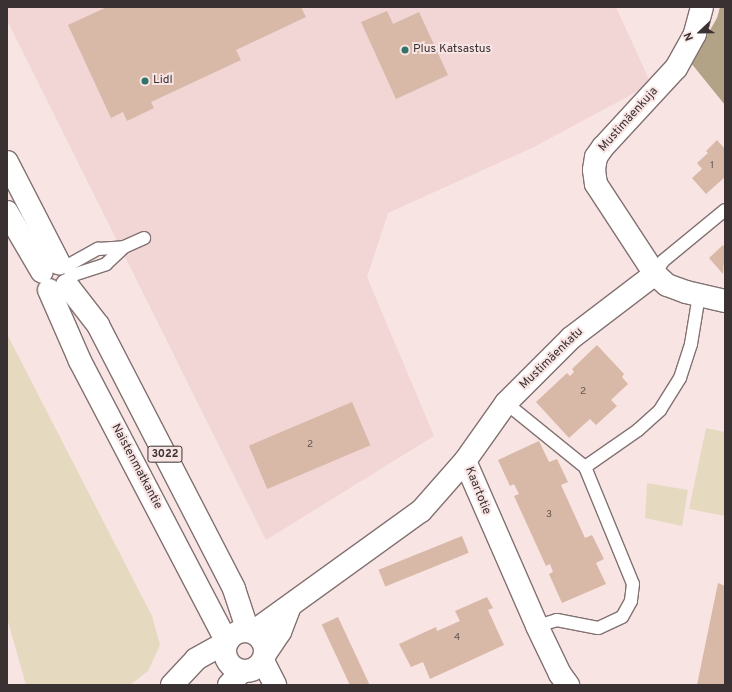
<!DOCTYPE html>
<meta charset="utf-8">
<style>
body{margin:0}
#map{position:relative;width:732px;height:692px;overflow:hidden;background:#f9e4e4;font-family:Overpass,sans-serif}
div>[style]{position:absolute}
.built>*{inset:0;background:#f2d5d5}
.green>*{inset:0;background:#e5d9c0}
.forest>*{inset:0;background:#b3a386}
.building>*{inset:0;background:#d8b8a6;transform-origin:0 0}
.roads{filter:drop-shadow(1px 0 #837171) drop-shadow(-1px 0 #837171) drop-shadow(0 1px #837171) drop-shadow(0 -1px #837171)}
.lane>*{height:12px;margin:-6px;padding:0 6px;transform-origin:6px;border-radius:6px;background:#fff}
.street>*{height:22px;margin:-11px;padding:0 11px;transform-origin:11px;border-radius:11px;background:#fff}
.primary>*{height:22px;margin:-11px;padding:0 11px;transform-origin:11px;border-radius:11px;background:#fff}
.primary>.ring{margin:-11px;padding:0;box-sizing:content-box;background:none;border:22px solid #fff;border-radius:50%}
.dots>*{width:11px;height:11px;translate:-50% -50%;box-sizing:border-box;border:2px solid #f9e4e4;border-radius:50%}
span{translate:-50% -50%;white-space:nowrap;text-align:center;line-height:1.15;-webkit-text-stroke:4px #f9e4e4;paint-order:stroke}
.number-label{font-size:10px;color:#62544f}
.number-label span{-webkit-text-stroke-width:0}
.shield-label span{padding:1px 3px;background:#f9e4e4;border:1px solid;border-radius:3px;-webkit-text-stroke-width:0}
.shield-label{font-size:11px;color:#3a3232;font-weight:700}
.poi-label{font-size:12px;color:#3a3232}
.left{translate:0 -50%;text-align:left}
.street-label{font-size:12px;color:#3a3232}
.frame{position:absolute;inset:0;border:8px solid #3a3232;pointer-events:none}
.north{position:absolute;left:680px;top:12px;width:40px;height:40px;-webkit-text-stroke:3px #f9e4e4;paint-order:stroke;rotate:248deg;font-size:11px;font-weight:700;line-height:16px;text-align:center;color:#3a3232}
.north::after{content:'';display:block;margin:auto;width:14px;height:18px;background:#3a3232;clip-path:polygon(50% 0,100% 100%,50% 72%,0 100%)}
</style>
<div id="map">
<div class="built">
<div style="clip-path:polygon(7px 7px,616px 7px,651px 84px,534px 147px,388px 213px,367px 277px,434px 436px,266px 540px,7px 20px)"></div>
</div>
<div class="green">
<div style="clip-path:polygon(7px 334px,152px 616px,160px 645px,148px 671px,130px 685px,26px 685px,7px 618px)"></div>
<div style="clip-path:polygon(706px 428px,725px 432px,725px 516px,689px 509px)"></div>
<div style="clip-path:polygon(647px 483px,688px 490px,682px 526px,645px 518px)"></div>
</div>
<div class="forest">
<div style="clip-path:polygon(720px 7px,725px 7px,725px 105px,691px 63px,717px 18px)"></div>
</div>
<div class="building">
<div style="clip-path:polygon(107px 7px,301px 7px,306px 17px,236px 50px,241px 60px,151px 102px,154px 108px,127px 121px,123px 112px,111px 118px,68px 25px)"></div>
<div style="clip-path:polygon(387px 11px,393px 24px,419px 12px,448px 75px,396px 99px,361px 22px)"></div>
<div style="clip-path:polygon(717px 140px,725px 149px,725px 177px,706px 194px,692px 178px,702px 169px,697px 163px,708px 153px,706px 151px)"></div>
<div style="clip-path:polygon(723px 245px,725px 248px,723px 274px,709px 258px)"></div>
<div style="clip-path:polygon(597px 345px,624px 374px,622px 377px,628px 384px,611px 400px,617px 406px,596px 425px,590px 419px,569px 438px,536px 402px,567px 373px,570px 376px,574px 372px,572px 369px)"></div>
<div style="left:352px;top:402px;width:47px;height:112px;rotate:67deg"></div>
<div style="clip-path:polygon(539px 441px,549px 462px,557px 459px,568px 482px,561px 485px,585px 538px,592px 535px,604px 559px,596px 563px,606px 584px,562px 603px,549px 574px,553px 572px,550px 564px,546px 566px,514px 496px,519px 494px,514px 484px,510px 486px,498px 460px)"></div>
<div style="left:462px;top:536px;width:18px;height:90px;rotate:68deg"></div>
<div style="clip-path:polygon(718px 583px,725px 586px,725px 685px,697px 685px)"></div>
<div style="clip-path:polygon(487px 597px,493px 608px,488px 610px,504px 645px,430px 679px,423px 662px,411px 667px,399px 644px,436px 627px,437px 631px,460px 621px,455px 611px)"></div>
<div style="left:338px;top:617px;width:75px;height:18px;rotate:65deg"></div>
</div>
<div class="roads">
<div class="lane">
<div style="left:65px;top:267px;width:38px;rotate:-29deg"></div>
<div style="left:98px;top:249px;width:26px;rotate:-4deg"></div>
<div style="left:124px;top:247px;width:22px;rotate:-24deg"></div>
<div style="left:655px;top:274px;width:15px;rotate:-58deg"></div>
<div style="left:663px;top:261px;width:80px;rotate:-39.4deg"></div>
<div style="left:70px;top:276px;width:38px;rotate:-18deg"></div>
<div style="left:106px;top:264px;width:25px;rotate:-43deg"></div>
<div style="left:506px;top:403px;width:102px;rotate:39deg"></div>
<div style="left:585px;top:467px;width:126px;rotate:67.7deg"></div>
<div style="left:633px;top:584px;width:17px;rotate:97deg"></div>
<div style="left:631px;top:601px;width:18px;rotate:119deg"></div>
<div style="left:622px;top:617px;width:26px;rotate:155deg"></div>
<div style="left:598px;top:628px;width:42px;rotate:-169deg"></div>
<div style="left:557px;top:620px;width:21px;rotate:163deg"></div>
<div style="left:585px;top:467px;width:65px;rotate:-34.9deg"></div>
<div style="left:638px;top:430px;width:30px;rotate:-42deg"></div>
<div style="left:660px;top:410px;width:38px;rotate:-58deg"></div>
<div style="left:680px;top:378px;width:36px;rotate:-72deg"></div>
<div style="left:691px;top:344px;width:50px;rotate:-80.7deg"></div>
</div>
<div class="street">
<div style="left:702px;top:7px;width:28px;rotate:105deg"></div>
<div style="left:695px;top:34px;width:39px;rotate:119deg"></div>
<div style="left:676px;top:68px;width:108px;rotate:132.7deg"></div>
<div style="left:603px;top:147px;width:12px;rotate:125deg"></div>
<div style="left:596px;top:157px;width:13px;rotate:99deg"></div>
<div style="left:594px;top:170px;width:14px;rotate:82deg"></div>
<div style="left:596px;top:184px;width:108px;rotate:56.8deg"></div>
<div style="left:655px;top:274px;width:16px;rotate:43deg"></div>
<div style="left:667px;top:285px;width:20px;rotate:20deg"></div>
<div style="left:686px;top:292px;width:40px;rotate:13deg"></div>
<div style="left:465px;top:461px;width:180px;rotate:66.4deg"></div>
<div style="left:537px;top:626px;width:53px;rotate:64.4deg"></div>
<div style="left:560px;top:674px;width:14px;rotate:54deg"></div>
<div style="left:253px;top:632px;width:207px;rotate:-35.8deg"></div>
<div style="left:421px;top:511px;width:67px;rotate:-48.7deg"></div>
<div style="left:465px;top:461px;width:71px;rotate:-54.7deg"></div>
<div style="left:506px;top:403px;width:92px;rotate:-45deg"></div>
<div style="left:571px;top:338px;width:106px;rotate:-37.3deg"></div>
<div style="left:265px;top:654px;width:27px;rotate:-56deg"></div>
<div style="left:280px;top:632px;width:26px;rotate:-69deg"></div>
<div style="left:172px;top:685px;width:35px;rotate:-47deg"></div>
<div style="left:196px;top:659px;width:35px;rotate:-29deg"></div>
<div style="left:229px;top:685px;width:18px;rotate:-47deg"></div>
</div>
<div class="primary">
<div style="left:7px;top:162px;width:114px;rotate:62.8deg"></div>
<div style="left:7px;top:212px;width:69px;rotate:59.7deg"></div>
<div style="left:67px;top:285px;width:51px;rotate:52.2deg"></div>
<div style="left:98px;top:325px;width:297px;rotate:62.7deg"></div>
<div style="left:234px;top:589px;width:44px;rotate:71.6deg"></div>
<div style="left:49px;top:290px;width:77px;rotate:66.4deg"></div>
<div style="left:80px;top:361px;width:317px;rotate:62.4deg"></div>
<div class="ring" style="left:225px;top:631px;width:18px;height:18px"></div>
<div style="left:263px;top:661px;width:27px;rotate:63deg"></div>
</div>
</div>
<div class="dots">
<div style="left:405px;top:50px;background:#2f7469"></div>
<div style="left:145px;top:81px;background:#2f7469"></div>
</div>
<div class="number-label">
<span style="left:712px;top:166px">1</span>
<span style="left:583px;top:392px">2</span>
<span style="left:310px;top:445px">2</span>
<span style="left:549px;top:515px">3</span>
<span style="left:457px;top:638px">4</span>
</div>
<div class="shield-label">
<span style="left:165px;top:454px">3022</span>
</div>
<div class="poi-label">
<span class="left" style="left:413px;top:50px">Plus Katsastus</span>
<span class="left" style="left:153px;top:81px">Lidl</span>
</div>
<div class="street-label">
<span style="left:629px;top:120px;rotate:-48deg">Mustimäenkuja</span>
<span style="left:552px;top:359px;rotate:-44deg">Mustimäenkatu</span>
<span style="left:136px;top:467px;rotate:62deg">Naistenmatkantie</span>
<span style="left:477px;top:491px;rotate:68deg">Kaartotie</span>
</div>
<div class="frame"></div>
<div class="north">N</div>
</div>
